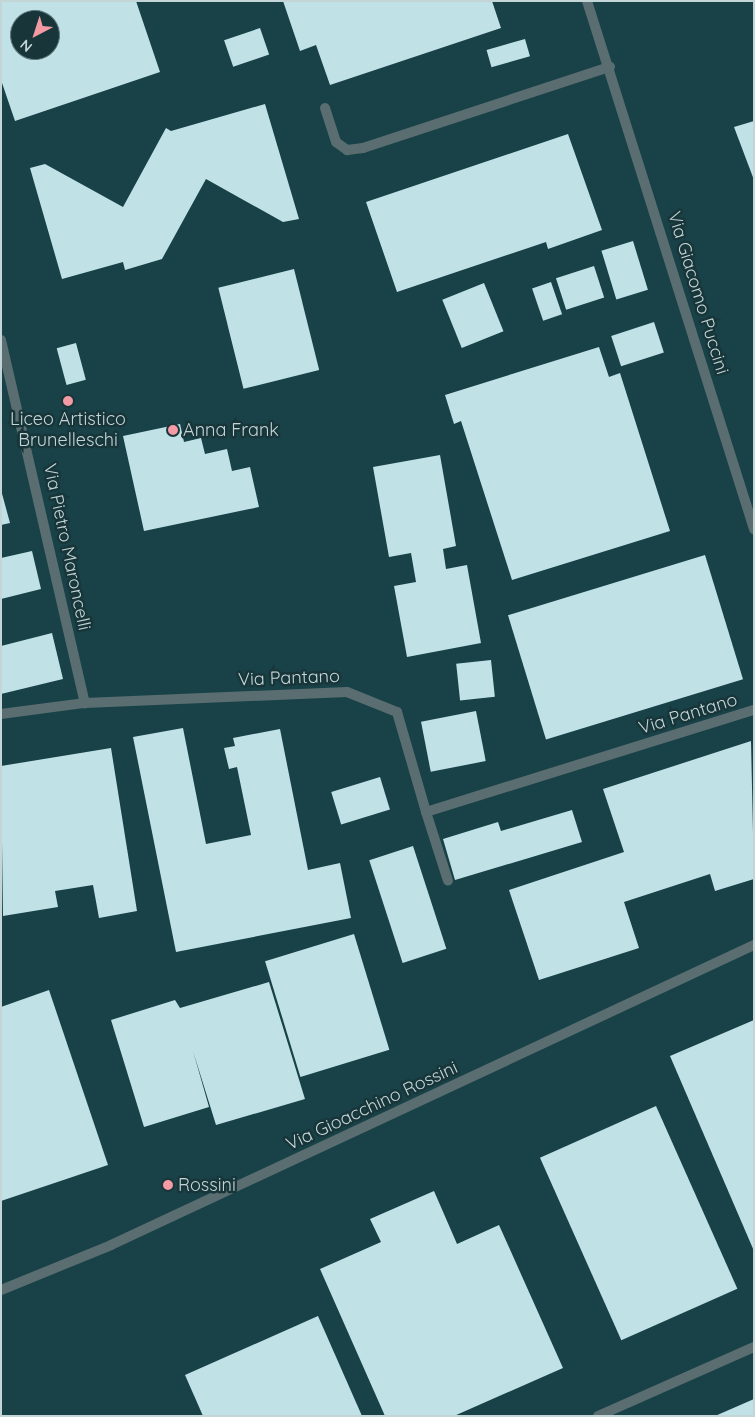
<!DOCTYPE html>
<style>
body{margin:0}
#map{position:relative;width:755px;height:1417px;overflow:hidden;background:#18363a;font-family:Quicksand,sans-serif}
div>[style]{position:absolute}
.built>*{inset:0;background:#184247}
.building>*{inset:0;background:#c0e2e7;transform-origin:0 0}
.minor>*{height:10px;margin:-5px;padding:0 5px;transform-origin:5px;border-radius:5px;background:#5a6d70}
.dots>*{width:14px;height:14px;translate:-50% -50%;box-sizing:border-box;border:2px solid #18363a;border-radius:50%}
span{translate:-50% -50%;white-space:nowrap;text-align:center;line-height:1.15;-webkit-text-stroke:5px #18363a;paint-order:stroke}
.street-label{font-size:18px;color:#c4d5d7}
.poi-label{font-size:18px;color:#c4d5d7}
.left{translate:0 -50%;text-align:left}
.frame{position:absolute;inset:0;border:2px solid #c4d5d7;pointer-events:none}
.north{position:absolute;left:10px;top:10px;width:50px;height:50px;box-sizing:border-box;background:#18363a;border:1px solid #5d7679;border-radius:50%;rotate:220deg;font-size:14px;font-weight:700;line-height:20px;text-align:center;color:#c4d5d7}
.north::after{content:'';display:block;margin:auto;width:18px;height:22px;background:#f49aa4;clip-path:polygon(50% 0,100% 100%,50% 72%,0 100%)}
</style>
<div id="map">
<div class="built">
<div style="clip-path:polygon(evenodd,1px 1px,754px 1px,754px 1416px,1px 1416px,1px 1px,20px 20px,50px 20px,50px 50px,20px 50px,20px 20px)"></div>
</div>
<div class="building">
<div style="clip-path:polygon(evenodd,1px 1px,136px 1px,160px 72px,15px 121px,1px 80px,1px 1px,20px 20px,50px 20px,50px 50px,20px 50px,20px 20px)"></div>
<div style="clip-path:polygon(283px 1px,492px 1px,501px 28px,330px 85px,316px 45px,300px 51px)"></div>
<div style="left:260px;top:28px;width:28px;height:38px;rotate:71deg"></div>
<div style="left:525px;top:39px;width:18px;height:40px;rotate:74deg"></div>
<div style="clip-path:polygon(265px 104px,299px 219px,283px 222px,206px 179px,162px 259px,125px 270px,123px 262px,62px 279px,30px 168px,45px 164px,123px 207px,166px 128px,171px 131px)"></div>
<div style="clip-path:polygon(754px 121px,754px 180px,734px 127px)"></div>
<div style="clip-path:polygon(568px 134px,602px 230px,548px 249px,546px 242px,397px 292px,366px 202px)"></div>
<div style="left:633px;top:241px;width:51px;height:33px;rotate:73deg"></div>
<div style="left:594px;top:266px;width:33px;height:40px;rotate:72deg"></div>
<div style="left:294px;top:269px;width:104px;height:78px;rotate:76deg"></div>
<div style="left:551px;top:282px;width:34px;height:20px;rotate:71deg"></div>
<div style="left:484px;top:283px;width:52px;height:45px;rotate:68deg"></div>
<div style="left:654px;top:322px;width:32px;height:45px;rotate:72deg"></div>
<div style="left:76px;top:343px;width:38px;height:20px;rotate:75deg"></div>
<div style="clip-path:polygon(599px 347px,609px 377px,620px 373px,670px 531px,512px 580px,461px 421px,454px 424px,445px 395px)"></div>
<div style="clip-path:polygon(180px 424px,184px 442px,201px 438px,205px 454px,227px 449px,232px 471px,250px 467px,259px 507px,144px 531px,123px 436px)"></div>
<div style="clip-path:polygon(440px 455px,456px 546px,443px 549px,446px 569px,467px 565px,481px 643px,407px 657px,394px 586px,416px 582px,411px 553px,389px 557px,373px 467px)"></div>
<div style="clip-path:polygon(1px 490px,10px 523px,1px 525px)"></div>
<div style="clip-path:polygon(32px 551px,41px 589px,1px 599px,1px 558px)"></div>
<div style="left:705px;top:555px;width:130px;height:206px;rotate:73deg"></div>
<div style="clip-path:polygon(52px 633px,63px 679px,1px 694px,1px 646px)"></div>
<div style="left:491px;top:660px;width:37px;height:35px;rotate:84deg"></div>
<div style="left:476px;top:711px;width:51px;height:56px;rotate:79deg"></div>
<div style="clip-path:polygon(183px 728px,206px 844px,251px 835px,237px 767px,229px 769px,224px 748px,235px 746px,233px 738px,280px 729px,308px 870px,340px 863px,351px 918px,176px 952px,133px 737px)"></div>
<div style="clip-path:polygon(751px 741px,754px 879px,715px 891px,710px 874px,624px 902px,639px 948px,539px 980px,509px 890px,624px 852px,603px 789px)"></div>
<div style="clip-path:polygon(111px 748px,137px 911px,99px 918px,93px 885px,55px 891px,58px 907px,3px 916px,1px 766px)"></div>
<div style="left:380px;top:777px;width:34px;height:51px;rotate:73deg"></div>
<div style="clip-path:polygon(572px 810px,582px 842px,455px 880px,443px 839px,498px 822px,501px 831px)"></div>
<div style="left:413px;top:846px;width:108px;height:46px;rotate:72deg"></div>
<div style="left:354px;top:934px;width:121px;height:93px;rotate:73deg"></div>
<div style="clip-path:polygon(269px 982px,305px 1099px,216px 1125px,193px 1051px,209px 1107px,144px 1127px,111px 1020px,175px 1000px,180px 1008px)"></div>
<div style="clip-path:polygon(49px 990px,108px 1165px,1px 1201px,1px 1007px)"></div>
<div style="clip-path:polygon(754px 1020px,754px 1251px,670px 1056px)"></div>
<div style="left:656px;top:1106px;width:200px;height:127px;rotate:66deg"></div>
<div style="clip-path:polygon(434px 1191px,457px 1244px,499px 1225px,563px 1368px,454px 1416px,385px 1416px,320px 1269px,381px 1242px,370px 1219px)"></div>
<div style="clip-path:polygon(318px 1316px,362px 1416px,203px 1416px,185px 1375px)"></div>
<div style="clip-path:polygon(754px 1399px,754px 1416px,715px 1416px)"></div>
</div>
<div class="minor">
<div style="left:587px;top:1px;width:554px;rotate:72.45deg"></div>
<div style="left:325px;top:108px;width:36px;rotate:72deg"></div>
<div style="left:336px;top:142px;width:14px;rotate:36deg"></div>
<div style="left:347px;top:150px;width:16px;rotate:-7deg"></div>
<div style="left:363px;top:148px;width:260px;rotate:-18.2deg"></div>
<div style="left:1px;top:340px;width:373px;rotate:77deg"></div>
<div style="left:1px;top:714px;width:85px;rotate:-7.5deg"></div>
<div style="left:85px;top:703px;width:262px;rotate:-2.4deg"></div>
<div style="left:347px;top:692px;width:54px;rotate:21.8deg"></div>
<div style="left:397px;top:712px;width:104px;rotate:73.8deg"></div>
<div style="left:426px;top:812px;width:343px;rotate:-17.3deg"></div>
<div style="left:426px;top:812px;width:72px;rotate:72.3deg"></div>
<div style="left:1px;top:1290px;width:119px;rotate:-22.2deg"></div>
<div style="left:111px;top:1245px;width:710px;rotate:-25.01deg"></div>
<div style="left:598px;top:1416px;width:171px;rotate:-23.9deg"></div>
</div>
<div class="dots">
<div style="left:68px;top:401px;background:#f49aa4"></div>
<div style="left:173px;top:430px;background:#f49aa4"></div>
<div style="left:168px;top:1185px;background:#f49aa4"></div>
</div>
<div class="street-label">
<span style="left:698px;top:293px;rotate:73deg">Via Giacomo Puccini</span>
<span style="left:67px;top:547px;rotate:78deg">Via Pietro Maroncelli</span>
<span style="left:289px;top:678px;rotate:-2deg">Via Pantano</span>
<span style="left:688px;top:714px;rotate:-17deg">Via Pantano</span>
<span style="left:372px;top:1106px;rotate:-25deg">Via Gioacchino Rossini</span>
</div>
<div class="poi-label">
<span style="left:68px;top:430px">Liceo Artistico<br>Brunelleschi</span>
<span class="left" style="left:183px;top:430px">Anna Frank</span>
<span class="left" style="left:178px;top:1185px">Rossini</span>
</div>
<div class="frame"></div>
<div class="north">N</div>
</div>
